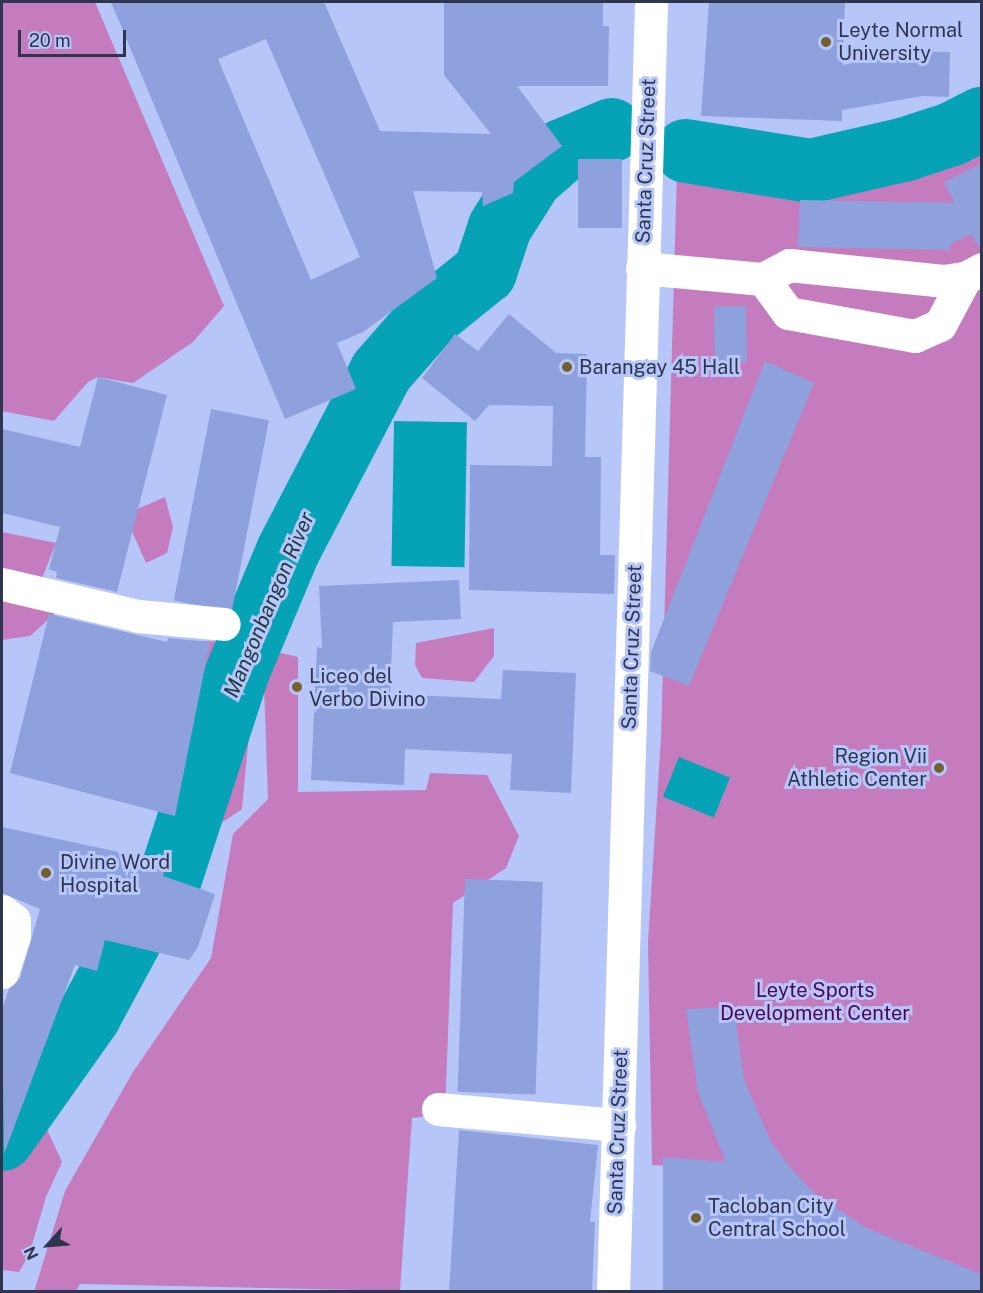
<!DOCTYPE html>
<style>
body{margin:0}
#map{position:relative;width:983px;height:1293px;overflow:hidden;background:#b6c6f8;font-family:"Public Sans",sans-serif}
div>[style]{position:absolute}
.green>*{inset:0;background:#c57cbe}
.water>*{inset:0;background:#06a3b7;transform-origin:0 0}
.river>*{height:64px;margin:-32px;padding:0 32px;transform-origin:32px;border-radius:32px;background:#06a3b7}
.building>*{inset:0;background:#8ea1dd;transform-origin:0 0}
.minor>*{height:33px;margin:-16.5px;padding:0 16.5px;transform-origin:16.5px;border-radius:16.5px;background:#fff}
.dots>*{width:16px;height:16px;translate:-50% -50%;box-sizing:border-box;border:3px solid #b6c6f8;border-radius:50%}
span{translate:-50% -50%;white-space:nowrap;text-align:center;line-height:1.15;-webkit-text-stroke:6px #b6c6f8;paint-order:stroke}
.poi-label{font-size:20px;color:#2e364f}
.left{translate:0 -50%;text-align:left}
.right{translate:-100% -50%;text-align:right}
.street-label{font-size:20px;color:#2e364f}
.park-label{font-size:20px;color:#53034f}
.water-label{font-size:21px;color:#203b40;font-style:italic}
.frame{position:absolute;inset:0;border:3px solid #2e364f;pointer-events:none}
.north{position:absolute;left:18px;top:1215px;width:60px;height:60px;-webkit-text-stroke:4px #b6c6f8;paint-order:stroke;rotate:244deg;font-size:16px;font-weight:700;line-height:24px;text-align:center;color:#2e364f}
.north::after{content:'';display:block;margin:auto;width:21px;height:27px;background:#2e364f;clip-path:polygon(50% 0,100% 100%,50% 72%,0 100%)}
.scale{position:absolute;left:18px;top:30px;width:108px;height:27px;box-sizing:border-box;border:3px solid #2e364f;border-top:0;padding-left:8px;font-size:18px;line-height:21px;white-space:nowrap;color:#2e364f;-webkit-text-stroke:4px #b6c6f8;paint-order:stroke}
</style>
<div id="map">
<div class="green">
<div style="clip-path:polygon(2px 2px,95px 2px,224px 306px,193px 342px,133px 383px,98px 377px,88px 382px,54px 421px,2px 411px)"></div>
<div style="clip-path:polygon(981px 119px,981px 1291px,877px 1291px,715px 1168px,652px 1165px,648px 942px,661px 737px,677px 170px,794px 177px,928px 148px)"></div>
<div style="clip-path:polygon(165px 497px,173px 527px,167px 553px,146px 563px,127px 520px,128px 513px)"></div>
<div style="clip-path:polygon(2px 532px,56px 543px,39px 586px,62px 607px,30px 636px,2px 640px)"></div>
<div style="clip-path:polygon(494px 628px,494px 656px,474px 682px,422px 678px,415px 665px,416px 643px)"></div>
<div style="clip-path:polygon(188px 641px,244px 642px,253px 692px,242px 809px,192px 843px,174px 743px)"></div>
<div style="clip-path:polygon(277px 652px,298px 657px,298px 792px,426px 790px,430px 773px,487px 775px,519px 836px,506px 868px,453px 903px,445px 1114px,412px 1118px,400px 1291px,80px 1284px,76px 1291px,34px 1292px,65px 1191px,133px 1072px,211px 958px,233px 834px,268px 799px,263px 658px)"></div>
<div style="clip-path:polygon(109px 991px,129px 994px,45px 1125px,62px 1162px,46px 1197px,29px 1255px,19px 1272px,2px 1270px,2px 1146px,24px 1112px,75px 1007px)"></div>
</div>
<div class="water">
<div style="left:394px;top:421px;width:73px;height:145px;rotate:1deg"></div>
<div style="left:679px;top:757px;width:55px;height:43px;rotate:22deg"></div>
</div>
<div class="river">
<div style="left:686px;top:151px;width:127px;rotate:9.1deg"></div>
<div style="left:811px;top:171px;width:98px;rotate:-13deg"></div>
<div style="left:906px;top:149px;width:48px;rotate:-18.1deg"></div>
<div style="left:952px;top:134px;width:34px;rotate:-27deg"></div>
<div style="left:2px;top:1139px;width:151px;rotate:-54.7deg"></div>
<div style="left:89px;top:1016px;width:101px;rotate:-61.7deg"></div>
<div style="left:137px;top:927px;width:37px;rotate:-46deg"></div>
<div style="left:163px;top:900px;width:239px;rotate:-71.9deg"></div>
<div style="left:237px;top:673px;width:132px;rotate:-67.3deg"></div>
<div style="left:288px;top:551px;width:202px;rotate:-62.5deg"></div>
<div style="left:381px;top:372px;width:73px;rotate:-48.9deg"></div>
<div style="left:429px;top:317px;width:72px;rotate:-38.8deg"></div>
<div style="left:485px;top:272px;width:47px;rotate:-71.6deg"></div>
<div style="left:500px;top:227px;width:58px;rotate:-57.7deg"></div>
<div style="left:531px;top:178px;width:41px;rotate:-41.1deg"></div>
<div style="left:562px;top:151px;width:54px;rotate:-22.8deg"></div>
</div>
<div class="building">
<div style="clip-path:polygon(evenodd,111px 2px,324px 2px,380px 131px,491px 134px,444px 75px,444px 2px,603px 2px,603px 26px,609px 26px,608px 86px,517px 86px,562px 146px,514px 182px,513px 193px,483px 206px,482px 192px,413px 191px,437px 278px,363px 332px,337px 343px,356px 389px,285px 419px,111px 2px,266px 39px,360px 257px,311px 280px,218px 59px,266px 39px)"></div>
<div style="clip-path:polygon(709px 2px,845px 2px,843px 65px,909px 51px,950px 52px,949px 97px,923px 96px,842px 110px,842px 121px,701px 116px)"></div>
<div style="left:578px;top:159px;width:44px;height:69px"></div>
<div style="clip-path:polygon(981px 164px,981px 250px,971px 234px,950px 244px,950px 250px,798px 247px,800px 200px,955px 203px,944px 182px)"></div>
<div style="left:746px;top:306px;width:56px;height:32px;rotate:89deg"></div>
<div style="clip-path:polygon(509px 314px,556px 353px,587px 354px,585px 457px,601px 457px,600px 555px,615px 555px,614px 594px,469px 590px,470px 465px,552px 466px,553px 406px,489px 405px,475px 421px,422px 378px,455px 334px,478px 351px)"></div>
<div style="clip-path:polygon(765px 361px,814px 383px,689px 686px,650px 671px,651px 652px)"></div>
<div style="clip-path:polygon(98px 377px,167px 395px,117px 592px,56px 578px,57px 572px,49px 569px,60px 527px,2px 513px,2px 429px,80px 447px)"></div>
<div style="left:211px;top:409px;width:59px;height:195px;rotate:11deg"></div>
<div style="clip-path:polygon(459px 580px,461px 619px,393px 622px,390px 694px,501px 699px,503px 670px,576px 673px,571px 793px,510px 790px,512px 754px,405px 749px,404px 785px,311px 780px,317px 647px,322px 648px,319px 586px)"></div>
<div style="clip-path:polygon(49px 614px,167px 642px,168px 638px,210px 642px,175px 816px,10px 773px)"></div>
<div style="clip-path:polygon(2px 827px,166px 862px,163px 876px,215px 894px,198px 947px,189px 960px,105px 940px,97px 971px,75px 965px,4px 1154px,2px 1009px,9px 989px,20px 978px,40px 909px,2px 893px)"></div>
<div style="left:465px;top:879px;width:78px;height:213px;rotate:2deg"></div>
<div style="clip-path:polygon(734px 1007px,744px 1080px,771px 1142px,790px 1167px,813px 1192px,866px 1228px,981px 1274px,981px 1292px,663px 1292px,663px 1157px,726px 1162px,698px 1092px,686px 1009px)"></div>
<div style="clip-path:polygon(459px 1130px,598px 1145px,590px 1222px,595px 1222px,592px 1292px,449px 1292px)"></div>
</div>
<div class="minor">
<div style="left:642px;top:268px;width:121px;rotate:5.2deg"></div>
<div style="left:763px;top:279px;width:30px;rotate:-28deg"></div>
<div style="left:789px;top:265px;width:155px;rotate:5.9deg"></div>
<div style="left:943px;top:281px;width:22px;rotate:-8deg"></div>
<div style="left:965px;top:278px;width:19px;rotate:-28deg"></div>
<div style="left:763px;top:279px;width:42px;rotate:53.7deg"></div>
<div style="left:788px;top:313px;width:129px;rotate:10.3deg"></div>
<div style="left:915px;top:336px;width:27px;rotate:-24deg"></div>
<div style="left:940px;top:325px;width:53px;rotate:-62deg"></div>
<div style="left:2px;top:584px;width:140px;rotate:13.2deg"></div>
<div style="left:138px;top:616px;width:86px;rotate:5.3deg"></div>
<div style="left:2px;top:911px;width:15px;rotate:37deg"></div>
<div style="left:14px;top:920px;width:16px;rotate:90deg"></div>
<div style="left:14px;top:936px;width:38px;rotate:108deg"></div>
<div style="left:438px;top:1109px;width:182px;rotate:5.1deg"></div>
<div style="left:613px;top:1292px;width:1291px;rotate:-88.31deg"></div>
</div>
<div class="dots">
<div style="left:826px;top:42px;background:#72602e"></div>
<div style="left:567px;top:367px;background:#72602e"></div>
<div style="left:297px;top:687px;background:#72602e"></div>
<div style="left:939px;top:768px;background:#72602e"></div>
<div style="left:46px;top:873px;background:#72602e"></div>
<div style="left:696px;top:1218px;background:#72602e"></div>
</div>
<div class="poi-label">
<span class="left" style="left:838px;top:42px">Leyte Normal<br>University</span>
<span class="left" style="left:579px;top:367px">Barangay 45 Hall</span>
<span class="left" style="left:309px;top:688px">Liceo del<br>Verbo Divino</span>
<span class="right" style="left:927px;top:768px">Region Vii<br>Athletic Center</span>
<span class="left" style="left:60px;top:874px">Divine Word<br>Hospital</span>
<span class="left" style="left:708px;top:1218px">Tacloban City<br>Central School</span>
</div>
<div class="street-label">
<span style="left:646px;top:161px;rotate:-88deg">Santa Cruz Street</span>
<span style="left:632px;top:647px;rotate:-88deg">Santa Cruz Street</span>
<span style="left:618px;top:1132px;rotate:-88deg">Santa Cruz Street</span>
</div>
<div class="park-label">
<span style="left:815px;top:1002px">Leyte Sports<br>Development Center</span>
</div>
<div class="water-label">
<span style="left:269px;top:605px;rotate:-67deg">Mangonbangon River</span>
</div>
<div class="frame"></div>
<div class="north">N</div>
<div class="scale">20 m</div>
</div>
